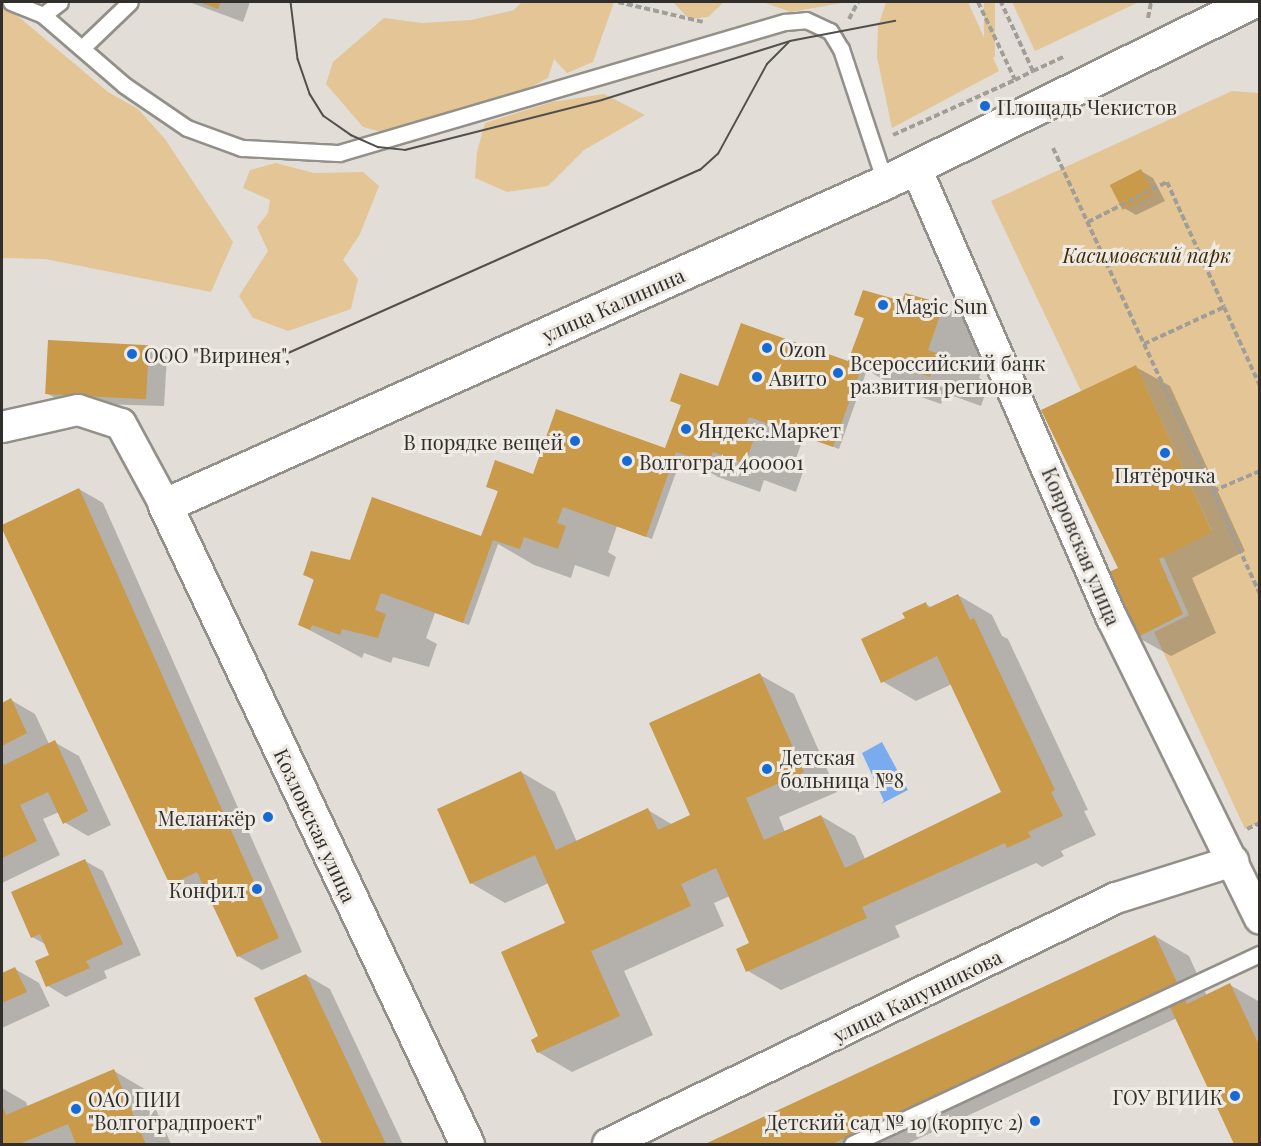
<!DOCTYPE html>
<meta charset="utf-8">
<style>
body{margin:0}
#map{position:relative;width:1261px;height:1146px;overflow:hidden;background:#e2ded7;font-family:"Playfair Display",serif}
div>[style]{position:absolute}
.green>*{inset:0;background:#e3c596;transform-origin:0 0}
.water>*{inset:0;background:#7babef}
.shadow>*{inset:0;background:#0003}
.building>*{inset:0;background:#c89a4a;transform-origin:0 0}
.path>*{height:4px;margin-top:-2px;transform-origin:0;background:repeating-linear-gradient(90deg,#a19e98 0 6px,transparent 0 9px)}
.roads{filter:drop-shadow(2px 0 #938f89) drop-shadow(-2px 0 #938f89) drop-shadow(0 2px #938f89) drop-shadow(0 -2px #938f89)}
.lane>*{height:15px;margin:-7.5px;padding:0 7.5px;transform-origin:7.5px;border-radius:7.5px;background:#fff}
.street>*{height:30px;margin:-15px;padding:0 15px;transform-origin:15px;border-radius:15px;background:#fff}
.secondary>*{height:33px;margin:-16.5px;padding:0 16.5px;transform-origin:16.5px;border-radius:16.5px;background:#fff}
.tram>*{height:1.5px;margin:-0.75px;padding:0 0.75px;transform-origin:0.75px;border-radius:0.75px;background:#52504c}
.dots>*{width:16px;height:16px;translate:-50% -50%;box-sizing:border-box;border:3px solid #efebe4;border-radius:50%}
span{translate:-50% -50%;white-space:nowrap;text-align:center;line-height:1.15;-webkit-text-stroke:6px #efebe4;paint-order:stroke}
.poi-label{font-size:20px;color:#312f2c}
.left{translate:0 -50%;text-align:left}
.right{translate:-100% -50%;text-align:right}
.park-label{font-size:20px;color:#3f2c07;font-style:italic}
.street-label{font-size:20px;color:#312f2c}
.frame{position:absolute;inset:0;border:3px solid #312f2c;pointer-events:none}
</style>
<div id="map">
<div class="green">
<div style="clip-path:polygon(522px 2px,614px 2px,593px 62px,567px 73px,554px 59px,548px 78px,488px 109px,389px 134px,363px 127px,326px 84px,333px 62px,384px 18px,422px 23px,471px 20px,514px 10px)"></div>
<div style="clip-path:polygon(673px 2px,724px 2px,708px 17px,689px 19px)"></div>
<div style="clip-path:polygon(762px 2px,847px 2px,791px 12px)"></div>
<div style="clip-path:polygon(886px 2px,968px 2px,999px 71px,892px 128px,877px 57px,878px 27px)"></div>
<div style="left:984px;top:2px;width:11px;height:55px"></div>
<div style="clip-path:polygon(1012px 2px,1139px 2px,1035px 51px)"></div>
<div style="clip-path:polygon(2px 7px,13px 12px,108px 92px,138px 109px,165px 139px,233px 242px,211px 292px,45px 259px,2px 258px)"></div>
<div style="clip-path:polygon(1232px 91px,1259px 93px,1260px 823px,1245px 829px,1154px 632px,1189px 615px,1160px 549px,1212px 531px,1136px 365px,1081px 391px,991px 201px)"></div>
<div style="clip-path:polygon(604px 94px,645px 115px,584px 150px,548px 186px,507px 192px,475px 178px,477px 152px,485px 123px,552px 102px)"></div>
<div style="clip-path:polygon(276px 163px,314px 173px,363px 172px,379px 186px,360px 234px,343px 260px,358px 279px,351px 309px,288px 331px,253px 318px,239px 296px,268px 251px,257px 227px,268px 213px,270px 200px,243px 188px,250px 170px)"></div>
</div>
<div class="water">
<div style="clip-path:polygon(882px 742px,908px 790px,881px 804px,884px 801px,862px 753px)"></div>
</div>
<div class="shadow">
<div style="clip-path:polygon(189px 2px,250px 2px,243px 22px)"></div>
<div style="clip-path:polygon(1141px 171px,1153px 178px,1165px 201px,1136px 215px,1124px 208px)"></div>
<div style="clip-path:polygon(903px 303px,943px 306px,994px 335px,979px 378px,989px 384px,981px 406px,945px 393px,941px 404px,901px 390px,867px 370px,839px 449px,804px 436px,794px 464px,804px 469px,796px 492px,764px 480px,760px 492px,718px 477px,682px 456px,652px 539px,617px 526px,608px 552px,616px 557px,609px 577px,575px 565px,571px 578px,534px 565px,498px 544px,469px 625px,435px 613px,426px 638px,437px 644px,429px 667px,393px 657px,391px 663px,364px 653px,362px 658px,300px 625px,315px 581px,305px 575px,350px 562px,482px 538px,499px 492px,488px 486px,666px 450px,682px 406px,671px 400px,856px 365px,865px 319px,856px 314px)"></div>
<div style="clip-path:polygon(149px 346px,167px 357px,164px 406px,65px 403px,46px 393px)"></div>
<div style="clip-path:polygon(1136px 367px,1170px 386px,1245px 551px,1192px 578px,1216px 633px,1171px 656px,1137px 637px,1120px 569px)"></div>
<div style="clip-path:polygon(79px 489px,103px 503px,302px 952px,262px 970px,238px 956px,208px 892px,195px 898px,171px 884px)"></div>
<div style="clip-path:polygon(958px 595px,992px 615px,1002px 636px,1008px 639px,1088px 810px,1084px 811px,1096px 835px,1061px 851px,1064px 856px,1042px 867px,1036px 863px,895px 926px,900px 937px,781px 990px,748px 971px,751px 944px,730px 896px,714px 903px,724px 926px,624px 971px,653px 1035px,572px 1072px,538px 1052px,567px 923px,549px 883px,505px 903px,471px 883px,521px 772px,555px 792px,577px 842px,648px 810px,673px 825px,692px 816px,760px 675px,794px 694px,837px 792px,779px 817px,785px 832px,821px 816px,855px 836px,865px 859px,1003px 792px,952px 684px,916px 701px,882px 681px,907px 619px,926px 604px,932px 608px)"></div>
<div style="clip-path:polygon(11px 700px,35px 714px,49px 744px,54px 742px,79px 756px,111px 825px,88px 836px,64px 822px,59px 812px,43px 819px,60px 855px,2px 883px,2px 704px)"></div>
<div style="clip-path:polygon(85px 861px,103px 871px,141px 955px,104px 971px,107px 978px,66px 997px,48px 986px,51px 956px,47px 945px,32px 937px)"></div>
<div style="clip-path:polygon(1155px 936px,1189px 956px,1207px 996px,1230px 985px,1260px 1002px,1260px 1144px,1235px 1144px,1177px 1018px,907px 1144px,709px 1144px)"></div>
<div style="clip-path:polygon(15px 969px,39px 983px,50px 1006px,2px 1028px,2px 975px)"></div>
<div style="clip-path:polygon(306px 975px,330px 989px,403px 1144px,324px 1144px,256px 999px)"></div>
<div style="clip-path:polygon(114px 1071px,148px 1091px,171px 1144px,2px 1144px,2px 1088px,26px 1102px,28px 1108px)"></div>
</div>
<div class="building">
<div style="clip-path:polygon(199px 2px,221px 2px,218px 9px)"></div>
<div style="left:1141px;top:169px;width:28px;height:35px;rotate:63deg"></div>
<div style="clip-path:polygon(863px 290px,902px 301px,905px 293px,944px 304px,928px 350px,939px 354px,930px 377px,894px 365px,890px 376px,862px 366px,833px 447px,749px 417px,743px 435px,754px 439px,745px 464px,713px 452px,709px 463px,676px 452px,646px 537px,563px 507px,557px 523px,566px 526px,558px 549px,524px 537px,520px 549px,493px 540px,463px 623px,381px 593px,375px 610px,386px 614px,378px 638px,342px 629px,340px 635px,312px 625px,310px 630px,298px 625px,314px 579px,303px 575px,311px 551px,350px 560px,372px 497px,481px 536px,498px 491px,486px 487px,495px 460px,533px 474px,556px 409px,665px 448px,681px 405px,670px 401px,680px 373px,718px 386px,741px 323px,848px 361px,864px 318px,854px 315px)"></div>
<div style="left:48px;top:340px;width:101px;height:54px;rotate:3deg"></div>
<div style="clip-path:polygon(1136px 365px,1212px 532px,1159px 559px,1183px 614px,1136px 638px,1106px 573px,1118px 568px,1041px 410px)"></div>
<div style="clip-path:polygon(79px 488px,279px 938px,237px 957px,197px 872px,170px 885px,2px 529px,2px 525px)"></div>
<div style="clip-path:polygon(958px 594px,970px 620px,974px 618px,1055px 790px,1051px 792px,1063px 816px,1028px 832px,1031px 837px,1007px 848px,1005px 843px,862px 907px,867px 918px,746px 972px,736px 949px,749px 943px,716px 868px,681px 884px,691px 906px,591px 951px,620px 1016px,537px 1053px,531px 1040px,538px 1036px,501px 952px,565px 923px,535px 855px,470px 884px,437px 809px,521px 771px,556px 850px,648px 808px,658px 830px,690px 815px,649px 723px,760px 673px,804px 772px,746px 798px,764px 840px,821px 815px,845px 868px,1001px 792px,937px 656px,881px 683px,861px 639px,905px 618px,902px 613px,926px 602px,928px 608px)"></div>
<div style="clip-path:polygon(11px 698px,27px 733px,2px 746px,2px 703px)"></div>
<div style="clip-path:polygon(55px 740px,88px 811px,63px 824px,48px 792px,20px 805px,37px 841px,2px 858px,2px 760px,4px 765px)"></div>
<div style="clip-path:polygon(85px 859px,123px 944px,86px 961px,90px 968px,46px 987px,35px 961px,49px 955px,40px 934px,31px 938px,11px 892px)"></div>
<div style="clip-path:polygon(1155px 935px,1187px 1004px,1230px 983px,1260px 1047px,1260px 1144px,1234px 1144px,1162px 990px,832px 1144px,705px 1144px)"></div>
<div style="clip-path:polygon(15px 967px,27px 992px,2px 1003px,2px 973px)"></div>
<div style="clip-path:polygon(306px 974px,386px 1144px,322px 1144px,254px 998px)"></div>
<div style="clip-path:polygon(114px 1069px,146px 1144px,76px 1144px,68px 1124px,19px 1144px,2px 1144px,2px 1104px,6px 1115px)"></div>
</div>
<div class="path">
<div style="left:618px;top:2px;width:87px;rotate:13.2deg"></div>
<div style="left:978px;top:2px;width:86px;rotate:64.6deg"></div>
<div style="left:1015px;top:80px;width:20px;rotate:-27deg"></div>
<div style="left:1033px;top:71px;width:76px;rotate:-114.9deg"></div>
<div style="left:1148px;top:18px;width:16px;rotate:-79deg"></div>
<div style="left:849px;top:19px;width:19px;rotate:-62deg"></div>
<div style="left:1033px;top:71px;width:35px;rotate:-25deg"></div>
<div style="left:893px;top:135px;width:134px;rotate:-24.3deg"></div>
<div style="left:1053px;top:148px;width:491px;rotate:65.1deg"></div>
<div style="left:1088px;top:222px;width:89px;rotate:-26.9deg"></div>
<div style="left:1167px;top:182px;width:137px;rotate:65.5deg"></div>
<div style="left:1144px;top:344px;width:88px;rotate:-24.8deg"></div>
<div style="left:1224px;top:307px;width:87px;rotate:65.5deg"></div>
<div style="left:1213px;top:491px;width:51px;rotate:-23.1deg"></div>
<div style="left:1247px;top:829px;width:14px;rotate:-25deg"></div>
</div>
<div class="roads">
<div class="lane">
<div style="left:11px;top:2px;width:35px;rotate:22deg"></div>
<div style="left:43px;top:15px;width:107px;rotate:40.8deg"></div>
<div style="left:124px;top:85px;width:76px;rotate:34.3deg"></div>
<div style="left:187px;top:128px;width:59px;rotate:20deg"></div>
<div style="left:242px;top:148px;width:97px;rotate:3deg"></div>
<div style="left:339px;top:153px;width:465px;rotate:-16.4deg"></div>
<div style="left:785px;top:22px;width:21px;rotate:-5deg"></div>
<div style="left:806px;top:20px;width:26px;rotate:25deg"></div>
<div style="left:830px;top:31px;width:21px;rotate:59deg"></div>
<div style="left:841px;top:49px;width:140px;rotate:71.7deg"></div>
<div style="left:43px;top:15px;width:21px;rotate:-37deg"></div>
<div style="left:82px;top:48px;width:66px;rotate:-43.8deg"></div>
<div style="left:852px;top:1144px;width:450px;rotate:-25deg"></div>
</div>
<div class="street">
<div style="left:916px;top:168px;width:491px;rotate:66.5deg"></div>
<div style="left:1112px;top:618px;width:335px;rotate:63.8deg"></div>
<div style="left:2px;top:427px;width:78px;rotate:-12.6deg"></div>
<div style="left:78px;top:410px;width:45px;rotate:18deg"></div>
<div style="left:121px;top:424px;width:92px;rotate:61.5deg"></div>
<div style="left:608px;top:1144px;width:564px;rotate:-25.84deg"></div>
<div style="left:1116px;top:898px;width:123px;rotate:-17.5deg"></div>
</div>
<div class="secondary">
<div style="left:467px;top:1144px;width:707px;rotate:-115.3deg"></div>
<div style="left:165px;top:505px;width:789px;rotate:-24.16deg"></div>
<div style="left:885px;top:182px;width:408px;rotate:-26.2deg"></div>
</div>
</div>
<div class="tram">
<div style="left:291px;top:2px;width:57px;rotate:83deg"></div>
<div style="left:298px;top:59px;width:37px;rotate:71deg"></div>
<div style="left:310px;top:94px;width:26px;rotate:58deg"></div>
<div style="left:324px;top:116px;width:33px;rotate:35deg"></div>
<div style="left:351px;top:135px;width:30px;rotate:24deg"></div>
<div style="left:378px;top:147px;width:27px;rotate:6deg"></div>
<div style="left:405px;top:150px;width:203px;rotate:-14.2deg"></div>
<div style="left:602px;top:100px;width:197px;rotate:-17.4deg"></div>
<div style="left:790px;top:41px;width:107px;rotate:-10.8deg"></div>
<div style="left:286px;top:354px;width:453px;rotate:-24deg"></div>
<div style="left:700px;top:170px;width:24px;rotate:-42deg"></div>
<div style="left:718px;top:154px;width:102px;rotate:-61.4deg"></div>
<div style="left:767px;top:64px;width:30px;rotate:-45deg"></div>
</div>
<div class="dots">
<div style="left:985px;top:106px;background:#176ad4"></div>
<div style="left:883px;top:305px;background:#176ad4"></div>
<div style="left:767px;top:348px;background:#176ad4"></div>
<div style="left:132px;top:354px;background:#176ad4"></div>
<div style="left:838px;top:373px;background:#176ad4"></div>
<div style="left:757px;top:377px;background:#176ad4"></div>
<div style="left:686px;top:429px;background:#176ad4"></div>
<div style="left:575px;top:441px;background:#176ad4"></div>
<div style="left:1165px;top:453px;background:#176ad4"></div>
<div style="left:627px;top:461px;background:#176ad4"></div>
<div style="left:767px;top:769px;background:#176ad4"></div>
<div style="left:268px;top:817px;background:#176ad4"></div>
<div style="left:257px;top:889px;background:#176ad4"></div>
<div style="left:1235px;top:1096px;background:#176ad4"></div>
<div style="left:76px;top:1109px;background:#176ad4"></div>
<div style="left:1035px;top:1121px;background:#176ad4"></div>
</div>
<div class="poi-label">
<span class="left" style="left:997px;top:106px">Площадь Чекистов</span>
<span class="left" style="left:895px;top:305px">Magic Sun</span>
<span class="left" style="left:779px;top:348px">Ozon</span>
<span class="left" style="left:144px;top:354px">ООО "Виринея",</span>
<span class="left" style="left:850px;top:374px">Всероссийский банк<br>развития регионов</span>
<span class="left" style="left:769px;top:377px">Авито</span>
<span class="left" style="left:698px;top:429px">Яндекс.Маркет</span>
<span class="right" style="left:563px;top:441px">В порядке вещей</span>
<span class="left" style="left:639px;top:461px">Волгоград 400001</span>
<span style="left:1165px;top:474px">Пятёрочка</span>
<span class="left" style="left:780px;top:768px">Детская<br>больница №8</span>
<span class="right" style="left:256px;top:817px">Меланжёр</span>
<span class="right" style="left:245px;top:889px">Конфил</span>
<span class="right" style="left:1223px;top:1096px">ГОУ ВГИИК</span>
<span class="left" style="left:88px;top:1110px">ОАО ПИИ<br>"Волгоградпроект"</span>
<span class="right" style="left:1023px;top:1121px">Детский сад № 19 (корпус 2)</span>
</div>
<div class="park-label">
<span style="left:1147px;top:254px">Касимовский парк</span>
</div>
<div class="street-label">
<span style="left:613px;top:304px;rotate:-24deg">улица Калинина</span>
<span style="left:1082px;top:546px;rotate:67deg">Ковровская улица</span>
<span style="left:316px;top:825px;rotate:65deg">Козловская улица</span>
<span style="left:917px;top:995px;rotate:-26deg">улица Канунникова</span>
</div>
<div class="frame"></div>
</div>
